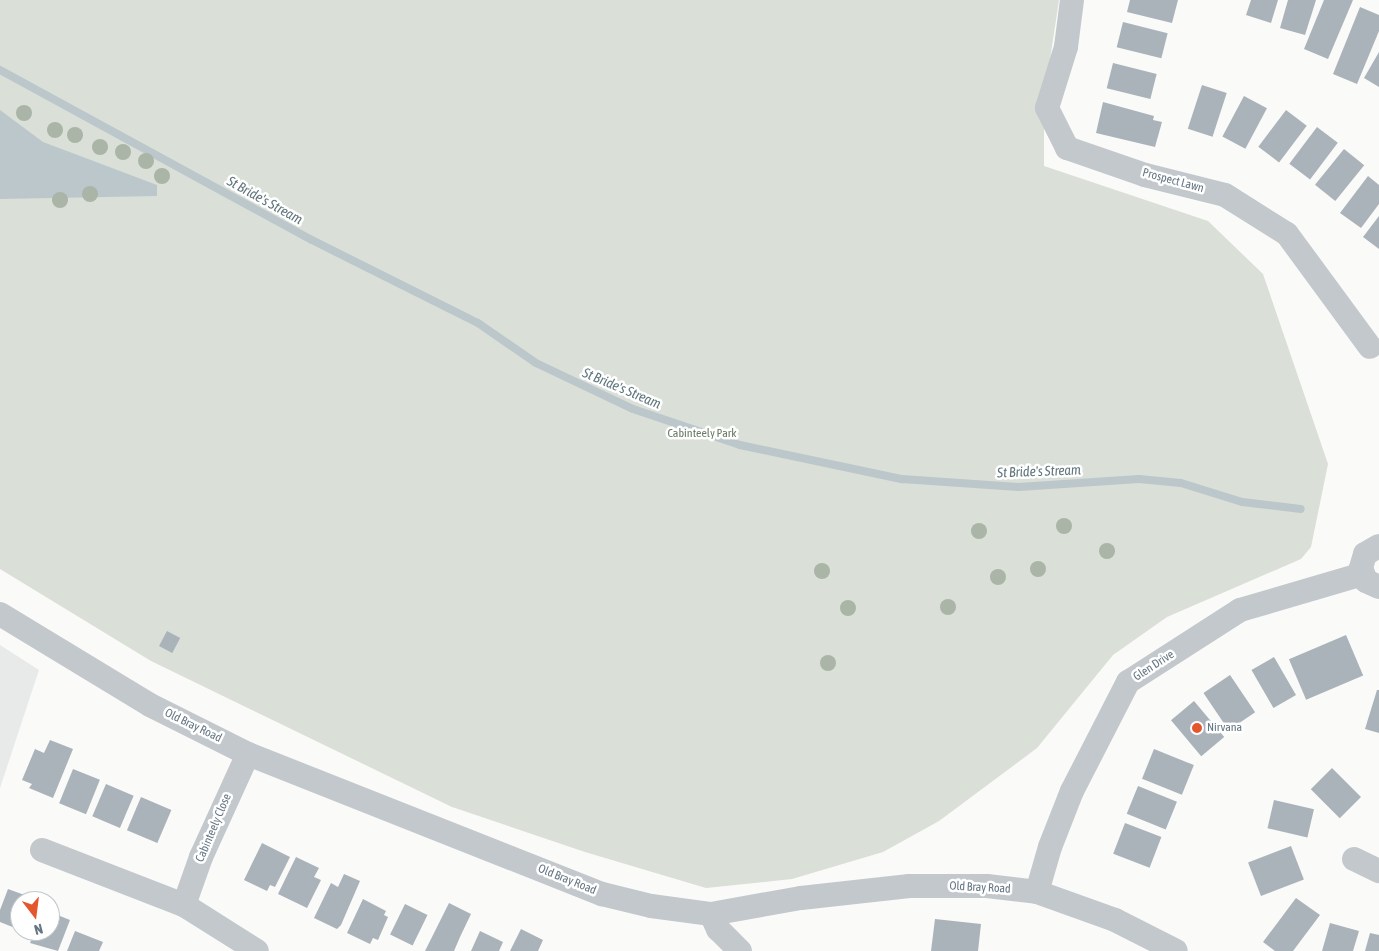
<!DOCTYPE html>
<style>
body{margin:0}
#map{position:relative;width:1379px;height:951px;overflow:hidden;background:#fafaf8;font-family:"Asap Condensed",sans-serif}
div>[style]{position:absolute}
.built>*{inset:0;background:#e8e9e9}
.green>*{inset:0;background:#dadfd7}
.water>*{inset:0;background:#bbc7cb}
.stream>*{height:8px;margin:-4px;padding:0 4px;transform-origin:4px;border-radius:4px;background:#bbc7cb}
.building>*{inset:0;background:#aab3b9;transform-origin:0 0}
.minor>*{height:24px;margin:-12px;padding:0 12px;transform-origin:12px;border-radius:12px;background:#c3c8cc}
.trees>*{width:16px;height:16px;margin:-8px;border-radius:50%;background:#aab4a7}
.dots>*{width:14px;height:14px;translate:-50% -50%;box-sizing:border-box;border:2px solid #fff;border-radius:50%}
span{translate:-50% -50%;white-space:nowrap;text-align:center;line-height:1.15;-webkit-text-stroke:5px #fff;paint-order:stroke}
.street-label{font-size:12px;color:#657683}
.park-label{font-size:12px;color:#687a64}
.poi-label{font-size:12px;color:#657683}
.left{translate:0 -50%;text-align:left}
.water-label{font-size:14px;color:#60757c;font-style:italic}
.north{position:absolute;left:10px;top:891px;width:50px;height:50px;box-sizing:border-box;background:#fff;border:1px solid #c1c8cd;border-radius:50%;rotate:165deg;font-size:14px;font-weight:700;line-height:20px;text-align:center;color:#657683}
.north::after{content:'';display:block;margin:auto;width:18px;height:22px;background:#e4572e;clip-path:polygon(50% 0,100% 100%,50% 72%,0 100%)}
</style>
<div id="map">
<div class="built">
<div style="clip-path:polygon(0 645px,39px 670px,0 788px)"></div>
</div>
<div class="green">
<div style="clip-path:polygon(0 0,1059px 0,1044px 99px,1044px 166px,1208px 221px,1263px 274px,1328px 464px,1311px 547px,1301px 559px,1167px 617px,1113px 655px,1037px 748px,939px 821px,883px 852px,792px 879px,706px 888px,585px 852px,452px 807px,151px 661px,0 569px)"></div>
</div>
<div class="water">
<div style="clip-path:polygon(0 110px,43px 142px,157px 185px,157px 196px,0 199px)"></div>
</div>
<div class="stream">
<div style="left:0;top:70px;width:355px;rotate:28.6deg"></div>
<div style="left:312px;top:240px;width:186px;rotate:26.6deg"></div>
<div style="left:478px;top:323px;width:70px;rotate:34.6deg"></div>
<div style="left:536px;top:363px;width:107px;rotate:25.4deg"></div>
<div style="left:633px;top:409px;width:113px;rotate:18.6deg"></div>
<div style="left:740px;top:445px;width:166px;rotate:11.9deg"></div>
<div style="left:902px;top:479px;width:117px;rotate:3.9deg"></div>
<div style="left:1019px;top:487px;width:120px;rotate:-3.8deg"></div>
<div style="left:1139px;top:479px;width:42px;rotate:5.4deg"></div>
<div style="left:1181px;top:483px;width:64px;rotate:17.3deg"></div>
<div style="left:1242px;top:502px;width:59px;rotate:6.8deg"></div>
</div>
<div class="building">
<div style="clip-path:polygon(1130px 0,1178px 0,1172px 23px,1127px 12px)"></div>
<div style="clip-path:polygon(1251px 0,1278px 0,1271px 23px,1246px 15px)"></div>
<div style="clip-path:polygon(1288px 0,1316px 0,1305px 35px,1280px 28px)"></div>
<div style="clip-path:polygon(1324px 0,1353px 0,1328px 59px,1304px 49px)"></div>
<div style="clip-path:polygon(1360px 7px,1379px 15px,1379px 31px,1357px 84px,1333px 74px)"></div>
<div style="left:1123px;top:22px;width:46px;height:26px;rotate:14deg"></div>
<div style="clip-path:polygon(1379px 52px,1379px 87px,1364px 78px)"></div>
<div style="left:1113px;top:63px;width:45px;height:26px;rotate:14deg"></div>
<div style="left:1202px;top:85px;width:26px;height:46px;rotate:18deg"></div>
<div style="left:1244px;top:96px;width:26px;height:46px;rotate:28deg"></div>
<div style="clip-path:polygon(1103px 102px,1154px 116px,1153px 120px,1162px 122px,1155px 147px,1096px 133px)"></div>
<div style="left:1286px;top:110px;width:26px;height:46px;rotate:37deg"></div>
<div style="left:1317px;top:127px;width:26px;height:46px;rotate:37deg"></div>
<div style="left:1344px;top:149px;width:26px;height:46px;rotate:39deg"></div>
<div style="clip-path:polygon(1368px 176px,1379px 185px,1379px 204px,1361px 228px,1340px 213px)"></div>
<div style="clip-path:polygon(1379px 216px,1379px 249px,1363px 237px)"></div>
<div style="left:167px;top:631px;width:15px;height:17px;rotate:28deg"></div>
<div style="left:1346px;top:635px;width:44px;height:62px;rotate:67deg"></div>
<div style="left:1274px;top:657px;width:44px;height:26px;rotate:60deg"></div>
<div style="left:1230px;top:675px;width:45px;height:32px;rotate:56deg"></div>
<div style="clip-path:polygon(1377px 690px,1379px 690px,1379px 733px,1365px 729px)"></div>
<div style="left:1194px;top:701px;width:47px;height:30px;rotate:50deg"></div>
<div style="clip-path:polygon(50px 740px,73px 749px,53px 798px,29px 788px,32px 784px,22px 780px,35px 749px,44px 753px)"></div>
<div style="left:1154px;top:749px;width:43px;height:32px;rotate:22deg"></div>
<div style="left:1332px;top:768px;width:41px;height:30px;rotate:45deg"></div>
<div style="left:73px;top:769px;width:29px;height:37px;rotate:22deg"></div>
<div style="left:106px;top:784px;width:30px;height:35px;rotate:23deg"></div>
<div style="left:1138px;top:786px;width:42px;height:30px;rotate:22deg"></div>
<div style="left:141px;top:797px;width:33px;height:36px;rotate:23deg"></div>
<div style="left:1274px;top:800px;width:41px;height:29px;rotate:13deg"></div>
<div style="left:1125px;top:823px;width:39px;height:33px;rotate:21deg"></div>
<div style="clip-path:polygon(262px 843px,290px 857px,275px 887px,270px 885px,267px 891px,244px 880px)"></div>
<div style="left:1291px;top:846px;width:36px;height:46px;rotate:69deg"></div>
<div style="clip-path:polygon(296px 857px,319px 868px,314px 877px,321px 880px,307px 908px,278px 894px)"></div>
<div style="clip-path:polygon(344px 874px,360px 881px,341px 925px,337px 929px,314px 918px,331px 883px,338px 887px)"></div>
<div style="clip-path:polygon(8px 889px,41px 901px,20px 901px,20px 930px,0 922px,0 910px)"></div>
<div style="clip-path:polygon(1296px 898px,1320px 915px,1293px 951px,1275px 951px,1263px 942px)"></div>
<div style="clip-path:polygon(363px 899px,386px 911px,384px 915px,388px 917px,378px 940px,373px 938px,370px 944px,347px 933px)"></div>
<div style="clip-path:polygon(449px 903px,471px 914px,460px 937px,454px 951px,425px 951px)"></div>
<div style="left:405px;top:904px;width:25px;height:34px;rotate:26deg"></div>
<div style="clip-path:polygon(50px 912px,70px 920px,58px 951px,30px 943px,35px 931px,50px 931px)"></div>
<div style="clip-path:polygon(935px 919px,981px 924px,978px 951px,931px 951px)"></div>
<div style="clip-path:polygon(1330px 923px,1359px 931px,1353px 951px,1322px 951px)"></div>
<div style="clip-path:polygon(521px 929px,543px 940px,538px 951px,510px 951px)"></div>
<div style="clip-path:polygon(75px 931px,103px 942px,99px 951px,67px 951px)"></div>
<div style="clip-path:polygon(480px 931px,503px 942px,499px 951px,471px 951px)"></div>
<div style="clip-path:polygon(1370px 933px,1379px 935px,1379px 951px,1365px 951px)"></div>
</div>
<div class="minor">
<div style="left:1072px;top:0;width:47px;rotate:97.3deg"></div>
<div style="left:1066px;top:47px;width:64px;rotate:107.3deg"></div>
<div style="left:1047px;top:108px;width:45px;rotate:63.4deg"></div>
<div style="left:1067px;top:148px;width:83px;rotate:19.1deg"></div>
<div style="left:1145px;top:175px;width:82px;rotate:14deg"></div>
<div style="left:1225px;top:195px;width:73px;rotate:32.2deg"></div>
<div style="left:1287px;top:234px;width:140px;rotate:53.7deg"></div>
<div style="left:1379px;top:546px;width:16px;rotate:150deg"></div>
<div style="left:1365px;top:554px;width:15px;rotate:106deg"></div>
<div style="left:1361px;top:568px;width:14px;rotate:69deg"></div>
<div style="left:1366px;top:581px;width:14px;rotate:25deg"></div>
<div style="left:0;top:614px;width:175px;rotate:31.2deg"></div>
<div style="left:150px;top:705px;width:110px;rotate:26.6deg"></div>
<div style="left:248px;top:754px;width:381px;rotate:21.6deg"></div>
<div style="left:602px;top:894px;width:50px;rotate:13.8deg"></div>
<div style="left:651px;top:906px;width:61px;rotate:7.6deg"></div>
<div style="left:711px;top:914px;width:91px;rotate:-10.1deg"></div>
<div style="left:801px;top:898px;width:109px;rotate:-6.3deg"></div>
<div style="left:909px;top:886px;width:78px"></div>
<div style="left:987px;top:886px;width:50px;rotate:6.8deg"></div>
<div style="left:1037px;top:892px;width:83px;rotate:19.7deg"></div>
<div style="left:1115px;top:920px;width:68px;rotate:26.9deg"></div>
<div style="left:42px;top:850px;width:152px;rotate:21.2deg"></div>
<div style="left:184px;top:905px;width:86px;rotate:32.2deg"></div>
<div style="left:1354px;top:859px;width:28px;rotate:26deg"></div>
<div style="left:1037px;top:892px;width:47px;rotate:-73.9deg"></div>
<div style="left:1050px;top:847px;width:60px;rotate:-68.6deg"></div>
<div style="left:1072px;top:791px;width:123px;rotate:-62.8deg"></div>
<div style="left:1128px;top:682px;width:133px;rotate:-32.7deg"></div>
<div style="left:1240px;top:610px;width:128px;rotate:-16.3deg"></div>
<div style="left:184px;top:905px;width:51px;rotate:-70.5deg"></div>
<div style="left:201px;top:857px;width:113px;rotate:-65.5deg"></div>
<div style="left:711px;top:914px;width:17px;rotate:65deg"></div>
<div style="left:718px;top:929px;width:31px;rotate:45deg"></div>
</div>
<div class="trees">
<div style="left:24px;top:113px"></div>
<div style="left:55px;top:130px"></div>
<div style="left:75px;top:135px"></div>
<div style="left:100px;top:147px"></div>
<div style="left:123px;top:152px"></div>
<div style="left:146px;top:161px"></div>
<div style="left:162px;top:176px"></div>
<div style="left:90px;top:194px"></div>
<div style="left:60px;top:200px"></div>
<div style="left:1064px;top:526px"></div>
<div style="left:979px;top:531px"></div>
<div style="left:1107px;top:551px"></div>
<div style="left:1038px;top:569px"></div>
<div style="left:822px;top:571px"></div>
<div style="left:998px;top:577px"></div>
<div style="left:948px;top:607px"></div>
<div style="left:848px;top:608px"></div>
<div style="left:828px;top:663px"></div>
</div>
<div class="dots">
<div style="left:1197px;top:728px;background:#e4572e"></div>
</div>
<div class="street-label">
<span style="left:1173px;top:181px;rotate:15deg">Prospect Lawn</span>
<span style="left:1154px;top:666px;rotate:-33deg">Glen Drive</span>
<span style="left:193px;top:726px;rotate:26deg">Old Bray Road</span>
<span style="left:214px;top:828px;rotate:-67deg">Cabinteely Close</span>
<span style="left:567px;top:880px;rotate:22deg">Old Bray Road</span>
<span style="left:980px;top:888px;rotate:3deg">Old Bray Road</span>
</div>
<div class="park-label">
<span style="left:702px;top:434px">Cabinteely Park</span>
</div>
<div class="poi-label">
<span class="left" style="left:1207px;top:728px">Nirvana</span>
</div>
<div class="water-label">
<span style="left:265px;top:200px;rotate:29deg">St Bride's Stream</span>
<span style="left:622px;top:388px;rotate:23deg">St Bride's Stream</span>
<span style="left:1039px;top:471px;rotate:-2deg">St Bride's Stream</span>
</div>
<div class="north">N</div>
</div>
